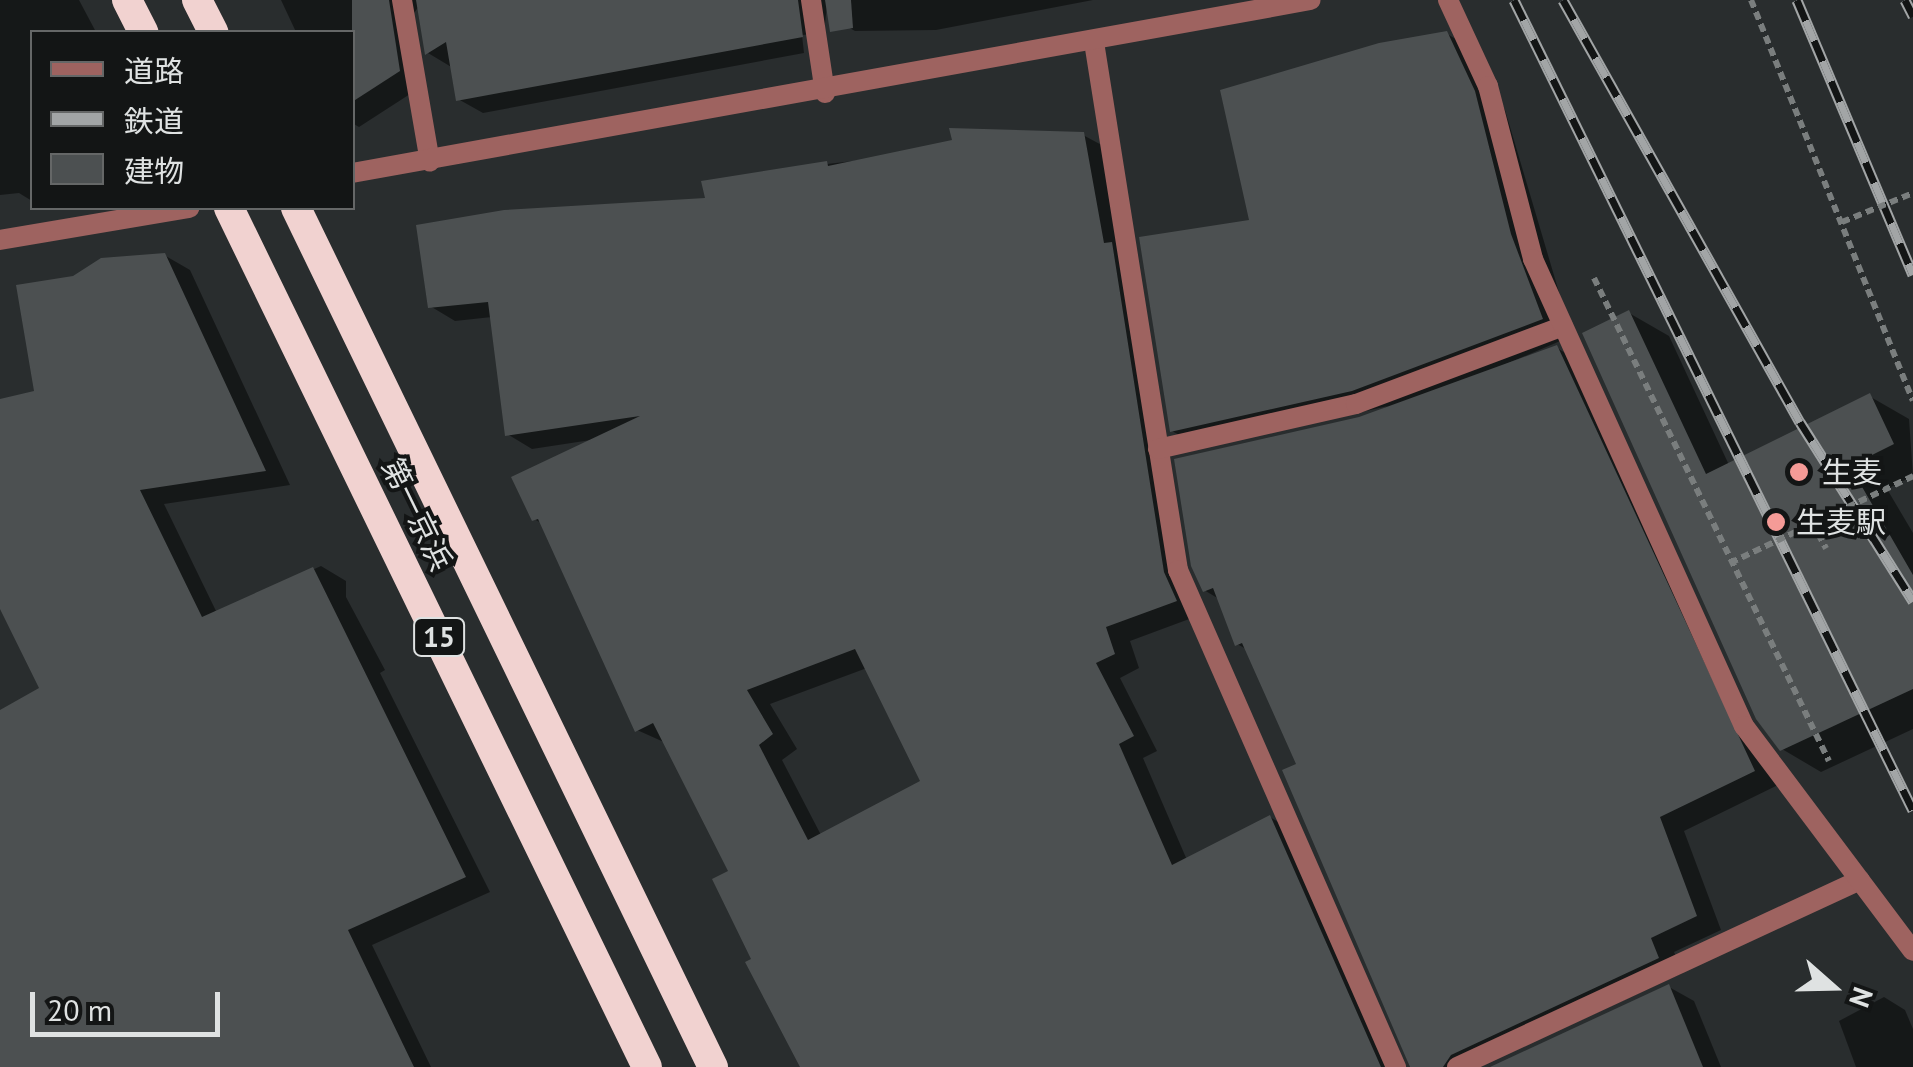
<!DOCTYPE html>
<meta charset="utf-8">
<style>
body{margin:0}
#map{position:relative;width:1913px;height:1067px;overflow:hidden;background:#292d2e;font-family:"PT Sans","Noto Sans JP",sans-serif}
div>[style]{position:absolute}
.shadow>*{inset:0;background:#0007}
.building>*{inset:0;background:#4c5051}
.path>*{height:6px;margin-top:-3px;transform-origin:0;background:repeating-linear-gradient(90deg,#7a7e7e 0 8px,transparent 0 13px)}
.lane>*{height:20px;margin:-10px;padding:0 10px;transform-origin:10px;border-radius:10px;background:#9e6360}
.street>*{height:20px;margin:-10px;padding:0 10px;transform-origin:10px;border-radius:10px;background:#9e6360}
.highway>*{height:30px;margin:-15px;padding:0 15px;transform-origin:15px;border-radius:15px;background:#f1d2d0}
.rail>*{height:11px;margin-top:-5.5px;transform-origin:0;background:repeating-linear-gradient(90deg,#131515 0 22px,#a2a5a6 0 44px);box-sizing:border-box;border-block:2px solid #a2a5a6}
.path-bridge>*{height:6px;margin-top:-3px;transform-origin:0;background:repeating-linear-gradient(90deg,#7a7e7e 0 8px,transparent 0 13px)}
.dots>*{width:28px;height:28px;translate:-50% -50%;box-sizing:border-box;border:5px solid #131515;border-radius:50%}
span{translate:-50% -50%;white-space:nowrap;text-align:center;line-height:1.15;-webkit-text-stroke:8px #131515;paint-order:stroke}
.shield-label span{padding:2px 8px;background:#131515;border:2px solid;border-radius:8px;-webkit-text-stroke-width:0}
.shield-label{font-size:28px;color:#dfe2e2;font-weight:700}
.poi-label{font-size:30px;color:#dfe2e2}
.left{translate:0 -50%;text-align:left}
.street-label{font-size:30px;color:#dfe2e2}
.legend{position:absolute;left:30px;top:30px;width:325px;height:180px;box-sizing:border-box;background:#131515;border:2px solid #656767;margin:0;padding:12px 18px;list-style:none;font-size:30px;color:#dfe2e2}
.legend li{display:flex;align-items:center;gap:20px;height:50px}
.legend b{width:50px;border:2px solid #656767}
.north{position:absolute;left:1783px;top:937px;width:100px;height:100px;-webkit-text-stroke:8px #131515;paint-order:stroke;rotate:110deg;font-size:28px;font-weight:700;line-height:40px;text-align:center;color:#dfe2e2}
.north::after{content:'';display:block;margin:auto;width:35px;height:45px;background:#dfe2e2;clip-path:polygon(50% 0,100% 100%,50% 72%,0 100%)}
.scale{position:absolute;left:30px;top:992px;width:190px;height:45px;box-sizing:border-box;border:5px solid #dfe2e2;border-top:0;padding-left:12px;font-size:30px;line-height:35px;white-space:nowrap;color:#dfe2e2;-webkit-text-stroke:8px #131515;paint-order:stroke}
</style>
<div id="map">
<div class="shadow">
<div style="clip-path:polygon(0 0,79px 0,96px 32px,32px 32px,32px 201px,19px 193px,0 195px)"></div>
<div style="clip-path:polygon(281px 0,1093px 0,936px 30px,855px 31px,830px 17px,827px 5px,824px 33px,802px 35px,804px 53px,483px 113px,458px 99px,453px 68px,428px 53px,419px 6px,412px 16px,424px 85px,359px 127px,352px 123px,352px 32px,296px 32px)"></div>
<div style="clip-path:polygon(1447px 34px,1477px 51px,1505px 110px,1572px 336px,1459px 384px,1557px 348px,1582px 363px,1778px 785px,1684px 831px,1721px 930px,1674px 952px,1683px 973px,1479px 1067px,1410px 1067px,1299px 765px,1248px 650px,1237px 644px,1219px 599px,1204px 590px,1360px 420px,1388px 406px,1202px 448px,1172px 431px,1252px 222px)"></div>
<div style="clip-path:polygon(evenodd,1083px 135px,1109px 149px,1189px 588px,1200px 615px,1130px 641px,1139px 668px,1120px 678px,1157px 751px,1143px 758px,1187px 860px,1270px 817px,1295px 832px,1398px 1067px,805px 1067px,754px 960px,732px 872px,666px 743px,637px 730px,543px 524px,534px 519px,591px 440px,532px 449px,507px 434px,492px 317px,455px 321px,430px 306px,708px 200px,827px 164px,1083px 135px,867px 668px,923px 782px,821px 835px,782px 760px,797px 749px,770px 704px,867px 668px)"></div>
<div style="clip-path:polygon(164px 255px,190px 270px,290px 485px,164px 504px,217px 613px,321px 566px,346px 581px,346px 597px,385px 670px,380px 673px,490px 892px,372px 945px,431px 1067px,0 1067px,0 713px,42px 689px,0 603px,0 402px,37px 393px,74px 278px)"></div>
<div style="clip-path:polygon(1629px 313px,1669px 336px,1729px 465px,1869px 396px,1909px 419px,1913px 476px,1887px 489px,1913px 533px,1913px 729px,1821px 772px,1782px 749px)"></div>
<div style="clip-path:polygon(1669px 987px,1694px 1001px,1721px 1067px,1496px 1067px)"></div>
<div style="clip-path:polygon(1884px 997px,1905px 1010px,1913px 1029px,1913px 1067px,1856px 1067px,1839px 1021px)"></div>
</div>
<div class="building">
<div style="clip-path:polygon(352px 0,389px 0,400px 71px,352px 102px)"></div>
<div style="clip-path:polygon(416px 0,798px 0,803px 37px,456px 101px,446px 42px,425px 55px)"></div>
<div style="clip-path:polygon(825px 0,851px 0,853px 28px,830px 32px)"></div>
<div style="clip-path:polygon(1447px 31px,1475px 91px,1511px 234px,1543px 319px,1352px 391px,1170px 432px,1139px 237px,1249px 220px,1220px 90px,1379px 43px)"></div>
<div style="clip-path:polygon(evenodd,949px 128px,1084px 132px,1104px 243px,1112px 242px,1164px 572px,1177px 601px,1106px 627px,1115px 654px,1096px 663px,1134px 736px,1119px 744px,1172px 865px,1270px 815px,1381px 1067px,800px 1067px,745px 962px,751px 959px,712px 879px,728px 871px,653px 723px,635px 732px,538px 519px,532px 521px,511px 477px,640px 416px,505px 436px,488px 302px,428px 308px,416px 225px,504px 210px,705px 198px,701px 181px,827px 161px,828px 166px,952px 140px,949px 128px,855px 649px,920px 781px,808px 840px,759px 745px,773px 734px,747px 690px,855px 649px)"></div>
<div style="clip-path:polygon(165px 253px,266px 471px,140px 490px,202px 617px,313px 567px,466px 877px,348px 930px,414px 1067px,0 1067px,0 710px,39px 688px,0 609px,0 399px,34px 391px,16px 285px,73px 276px,101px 258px)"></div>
<div style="clip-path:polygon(1629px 310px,1706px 474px,1870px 393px,1894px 444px,1850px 466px,1913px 575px,1913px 689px,1780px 751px,1756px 719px,1582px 333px)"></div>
<div style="clip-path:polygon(1557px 345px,1755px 771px,1660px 817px,1697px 916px,1651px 938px,1659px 958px,1451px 1055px,1443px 1067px,1410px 1067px,1282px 770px,1296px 764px,1242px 643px,1235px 646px,1213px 588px,1203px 592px,1191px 566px,1174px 459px,1359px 417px)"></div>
<div style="clip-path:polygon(1669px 984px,1703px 1067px,1490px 1067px)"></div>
</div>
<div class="path">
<div style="left:1751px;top:0;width:432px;rotate:68deg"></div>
<div style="left:1594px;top:278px;width:537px;rotate:64.06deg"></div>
<div style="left:1812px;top:522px;width:30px;rotate:62deg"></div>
</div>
<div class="lane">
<div style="left:1094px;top:42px;width:535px;rotate:80.96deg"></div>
<div style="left:1178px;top:570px;width:543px;rotate:66.32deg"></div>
<div style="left:1158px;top:449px;width:203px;rotate:-12.8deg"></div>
<div style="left:1356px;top:404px;width:221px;rotate:-20.6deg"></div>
<div style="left:1457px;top:1067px;width:444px;rotate:-24.9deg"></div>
</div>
<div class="street">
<div style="left:402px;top:0;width:164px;rotate:80.2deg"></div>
<div style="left:811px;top:0;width:94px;rotate:81.4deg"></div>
<div style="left:1448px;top:0;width:95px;rotate:65.1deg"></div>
<div style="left:1488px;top:86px;width:179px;rotate:75.4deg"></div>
<div style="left:1533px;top:259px;width:512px;rotate:65.69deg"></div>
<div style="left:1744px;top:726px;width:281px;rotate:53.1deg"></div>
<div style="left:352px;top:173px;width:974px;rotate:-10.23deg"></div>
<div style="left:0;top:240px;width:192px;rotate:-9.6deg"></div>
</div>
<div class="highway">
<div style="left:127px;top:0;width:36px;rotate:63deg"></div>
<div style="left:197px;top:0;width:36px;rotate:63deg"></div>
<div style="left:229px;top:208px;width:955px;rotate:64.05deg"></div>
<div style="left:296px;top:208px;width:955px;rotate:64.11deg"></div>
</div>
<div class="rail">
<div style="left:1514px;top:0;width:903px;rotate:63.78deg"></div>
<div style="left:1563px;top:0;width:484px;rotate:60.7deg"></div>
<div style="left:1800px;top:422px;width:212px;rotate:57.7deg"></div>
<div style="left:1797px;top:0;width:298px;rotate:67.1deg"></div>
<div style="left:1905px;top:0;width:18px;rotate:63deg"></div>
</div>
<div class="path-bridge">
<div style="left:1842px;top:222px;width:77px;rotate:-22.2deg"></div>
<div style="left:1730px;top:563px;width:203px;rotate:-25.4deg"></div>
</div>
<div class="dots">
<div style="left:1799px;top:472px;background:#f59b97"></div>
<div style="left:1776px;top:522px;background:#f59b97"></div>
</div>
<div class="shield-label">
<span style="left:439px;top:637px">15</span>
</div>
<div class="poi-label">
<span class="left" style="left:1822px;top:472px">生麦</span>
<span class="left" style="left:1796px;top:522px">生麦駅</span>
</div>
<div class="street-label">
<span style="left:417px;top:514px;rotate:64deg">第一京浜</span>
</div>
<ul class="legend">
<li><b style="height:12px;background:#9e6360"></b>道路</li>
<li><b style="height:12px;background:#a2a5a6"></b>鉄道</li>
<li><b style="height:28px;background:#4c5051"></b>建物</li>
</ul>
<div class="north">N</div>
<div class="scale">20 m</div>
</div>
